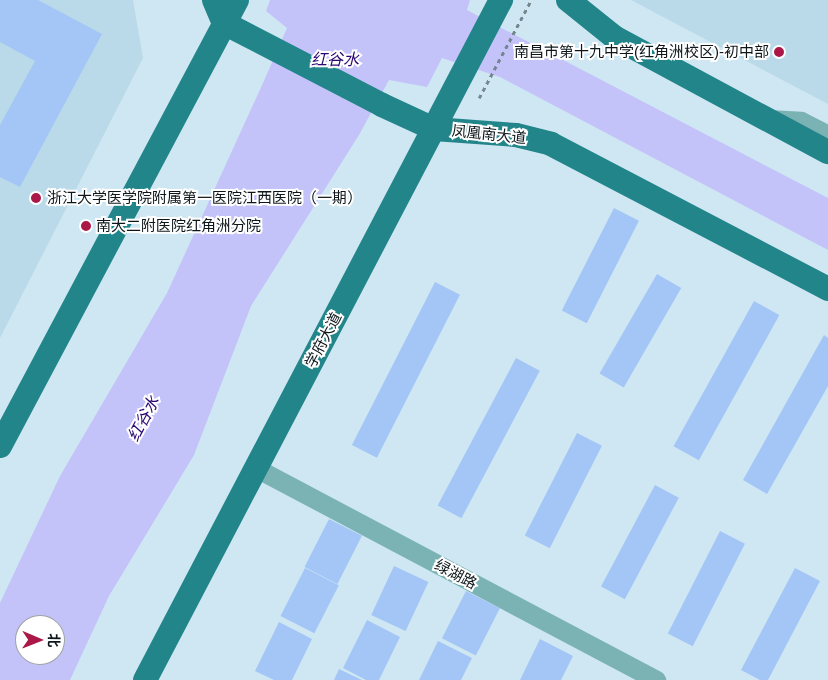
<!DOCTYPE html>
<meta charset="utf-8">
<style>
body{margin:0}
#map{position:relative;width:828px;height:680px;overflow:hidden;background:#cfe7f2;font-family:Arial,"Noto Sans SC",sans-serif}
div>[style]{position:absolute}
.built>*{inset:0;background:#badae9}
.water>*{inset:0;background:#c3c3fa}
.building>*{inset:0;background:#a3c6f6;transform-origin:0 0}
.path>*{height:2.5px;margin-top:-1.25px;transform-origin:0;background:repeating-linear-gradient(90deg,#75868e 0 4px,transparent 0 8px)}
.minor>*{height:19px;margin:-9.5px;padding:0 9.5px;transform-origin:9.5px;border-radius:9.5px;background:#7bb3b5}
.major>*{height:24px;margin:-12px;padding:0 12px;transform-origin:12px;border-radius:12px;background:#21858a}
.dots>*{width:14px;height:14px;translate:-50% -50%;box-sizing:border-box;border:2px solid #fff;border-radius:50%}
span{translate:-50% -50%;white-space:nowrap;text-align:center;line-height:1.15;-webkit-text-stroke:4px #fff;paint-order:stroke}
.poi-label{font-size:15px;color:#0d161a}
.right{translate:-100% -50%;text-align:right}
.left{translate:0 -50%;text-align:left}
.street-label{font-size:15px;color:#0d161a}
.water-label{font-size:16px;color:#2b0974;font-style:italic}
.north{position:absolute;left:15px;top:615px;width:50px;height:50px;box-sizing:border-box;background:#fff;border:1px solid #9ea2a3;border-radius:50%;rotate:91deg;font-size:14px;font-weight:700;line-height:20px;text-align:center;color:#0d161a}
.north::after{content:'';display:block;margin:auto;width:18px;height:22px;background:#ab1746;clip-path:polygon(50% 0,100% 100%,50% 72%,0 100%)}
</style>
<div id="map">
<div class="built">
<div style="clip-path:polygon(0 0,133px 0,143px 58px,0 338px)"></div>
<div style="clip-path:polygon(631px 0,828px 0,828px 104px)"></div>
</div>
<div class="water">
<div style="clip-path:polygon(evenodd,270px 0,470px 0,467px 10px,828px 198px,828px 250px,500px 77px,442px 58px,427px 87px,389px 80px,359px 135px,251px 306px,194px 455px,109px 596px,70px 680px,0 680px,0 603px,60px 476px,167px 293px,263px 83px,287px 28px,266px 11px,270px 0,25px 625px,55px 625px,55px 655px,25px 655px,25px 625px)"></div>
</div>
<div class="building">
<div style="clip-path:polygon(0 0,38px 0,102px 34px,20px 187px,0 177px,0 125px,35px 61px,0 42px)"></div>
<div style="left:614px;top:208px;width:28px;height:115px;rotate:27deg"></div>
<div style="left:657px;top:274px;width:28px;height:115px;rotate:30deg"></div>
<div style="left:435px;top:282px;width:28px;height:183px;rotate:27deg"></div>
<div style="left:754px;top:301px;width:29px;height:166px;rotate:29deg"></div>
<div style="clip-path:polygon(824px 335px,828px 338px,828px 386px,767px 494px,743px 480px)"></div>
<div style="left:516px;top:358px;width:27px;height:167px;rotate:28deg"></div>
<div style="left:577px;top:433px;width:28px;height:115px;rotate:27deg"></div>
<div style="left:655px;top:485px;width:27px;height:115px;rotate:28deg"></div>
<div style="left:329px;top:519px;width:37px;height:54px;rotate:27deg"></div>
<div style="left:720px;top:531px;width:28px;height:115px;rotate:27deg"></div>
<div style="left:394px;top:566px;width:38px;height:54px;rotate:25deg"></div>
<div style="left:305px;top:568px;width:38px;height:54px;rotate:27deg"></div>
<div style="clip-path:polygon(795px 568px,820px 581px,768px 680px,760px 680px,741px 670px)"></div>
<div style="left:466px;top:591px;width:38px;height:53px;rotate:27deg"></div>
<div style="clip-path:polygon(367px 620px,400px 637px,379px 680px,366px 680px,343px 668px)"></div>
<div style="clip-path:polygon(279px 622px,312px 639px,292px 680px,274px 680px,255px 671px)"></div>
<div style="clip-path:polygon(540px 639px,573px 656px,561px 680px,520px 680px)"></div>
<div style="clip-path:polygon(438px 641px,472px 658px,461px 680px,419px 680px)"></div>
<div style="clip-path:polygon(339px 669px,362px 680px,334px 680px)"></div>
</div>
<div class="path">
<div style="left:479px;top:98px;width:109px;rotate:-62deg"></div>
</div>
<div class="minor">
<div style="left:768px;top:119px;width:33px;rotate:3deg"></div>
<div style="left:801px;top:121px;width:30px;rotate:27deg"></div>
<div style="left:256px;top:468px;width:453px;rotate:27.9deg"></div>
</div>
<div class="major">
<div style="left:214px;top:0;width:25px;rotate:67deg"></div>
<div style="left:224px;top:23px;width:178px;rotate:27.4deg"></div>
<div style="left:382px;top:105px;width:57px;rotate:24.8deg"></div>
<div style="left:434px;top:129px;width:82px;rotate:4.2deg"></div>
<div style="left:516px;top:135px;width:36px;rotate:14deg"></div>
<div style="left:551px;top:144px;width:313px;rotate:27.6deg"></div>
<div style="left:568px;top:0;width:59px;rotate:38.8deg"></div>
<div style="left:614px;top:37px;width:243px;rotate:28.3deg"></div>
<div style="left:0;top:446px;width:505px;rotate:-62.01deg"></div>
<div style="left:145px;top:680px;width:768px;rotate:-62.37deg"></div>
</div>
<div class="dots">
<div style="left:779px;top:52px;background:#ab1746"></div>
<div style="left:36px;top:198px;background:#ab1746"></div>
<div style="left:86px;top:226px;background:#ab1746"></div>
</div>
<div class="poi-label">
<span class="right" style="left:769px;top:52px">南昌市第十九中学(红角洲校区)-初中部</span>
<span class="left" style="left:47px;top:198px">浙江大学医学院附属第一医院江西医院（一期）</span>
<span class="left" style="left:96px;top:226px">南大二附医院红角洲分院</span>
</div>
<div class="street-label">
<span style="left:489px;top:134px;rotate:6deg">凤凰南大道</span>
<span style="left:323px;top:340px;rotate:-62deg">学府大道</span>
<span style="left:456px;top:574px;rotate:28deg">绿湖路</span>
</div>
<div class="water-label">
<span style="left:335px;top:60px">红谷水</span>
<span style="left:144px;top:419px;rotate:-62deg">红谷水</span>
</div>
<div class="north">北</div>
</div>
